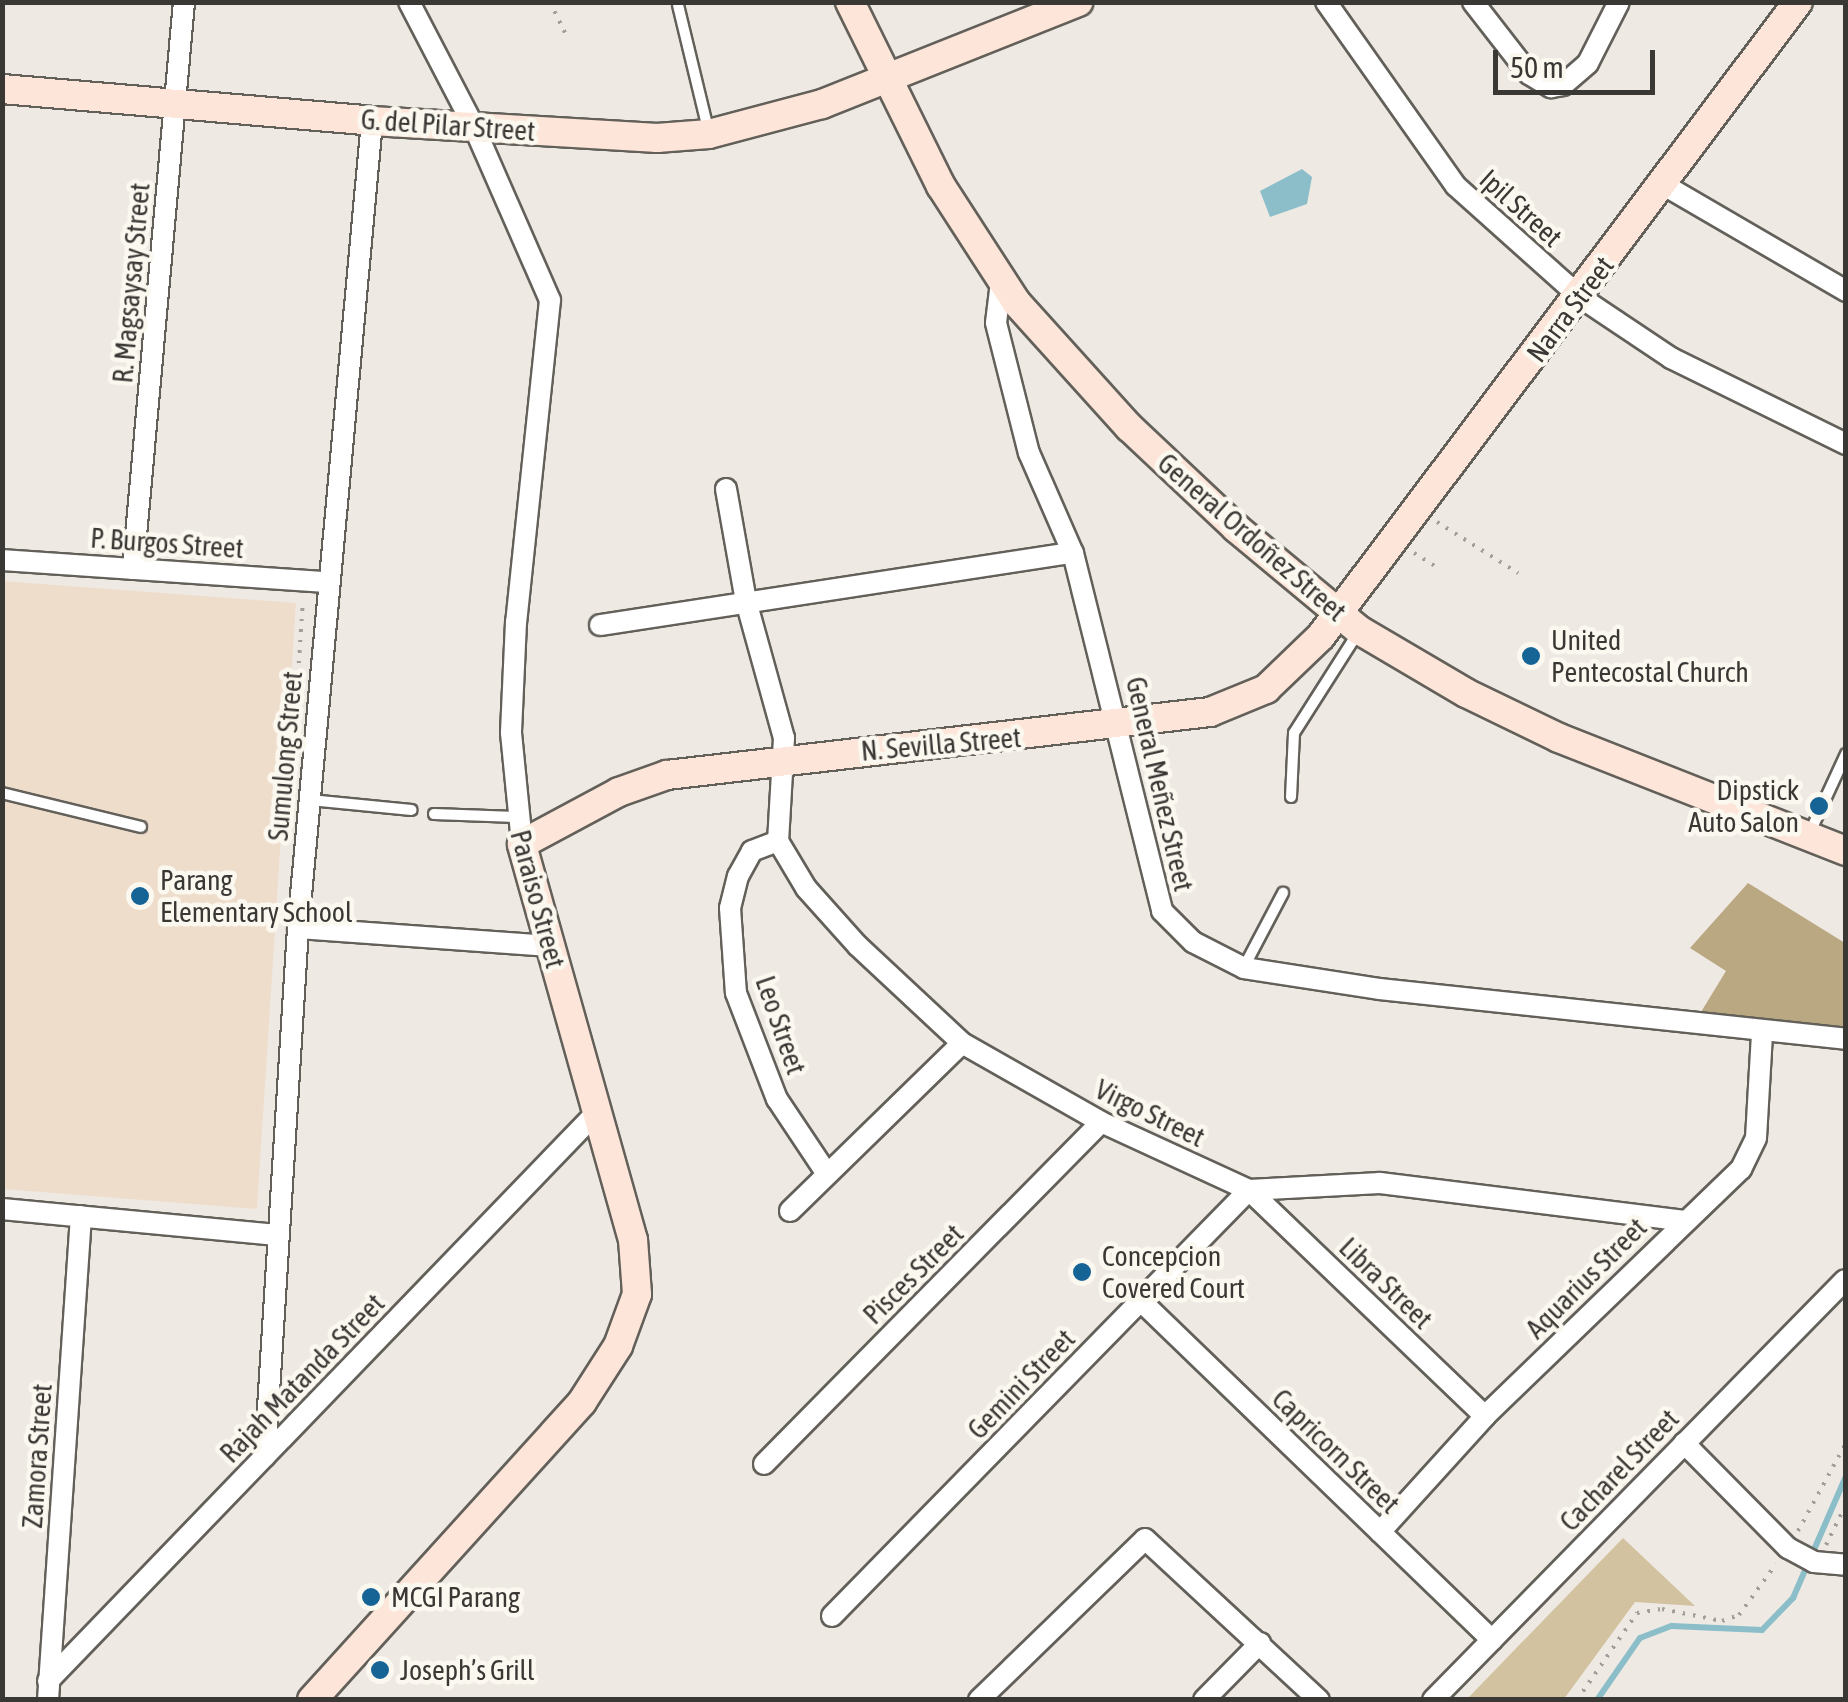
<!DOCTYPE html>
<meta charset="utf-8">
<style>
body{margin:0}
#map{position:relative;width:1848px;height:1702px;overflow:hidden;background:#eeeae3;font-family:"Asap Condensed",sans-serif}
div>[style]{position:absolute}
.education>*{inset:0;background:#efddcc}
.green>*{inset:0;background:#d3c2a0}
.forest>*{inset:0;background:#baa882}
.water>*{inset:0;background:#8bbec9}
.stream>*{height:6px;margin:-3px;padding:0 3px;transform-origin:3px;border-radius:3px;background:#8bbec9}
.path>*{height:4px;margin-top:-2px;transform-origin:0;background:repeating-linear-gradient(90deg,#a29f9a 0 2.5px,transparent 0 10.5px)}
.roads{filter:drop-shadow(2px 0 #63605a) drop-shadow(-2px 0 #63605a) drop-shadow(0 2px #63605a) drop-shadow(0 -2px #63605a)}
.lane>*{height:10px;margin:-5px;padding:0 5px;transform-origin:5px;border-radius:5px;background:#fff}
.street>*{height:20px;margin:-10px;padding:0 10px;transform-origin:10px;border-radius:10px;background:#fff}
.secondary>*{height:28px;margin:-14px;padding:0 14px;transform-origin:14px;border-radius:14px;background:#fde6d9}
.dots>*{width:28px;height:28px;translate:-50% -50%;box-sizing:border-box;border:5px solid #fbf8f0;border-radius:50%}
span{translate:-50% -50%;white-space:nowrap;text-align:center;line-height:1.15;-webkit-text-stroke:9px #fbf8f0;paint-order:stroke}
.street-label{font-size:28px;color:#3a3835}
.poi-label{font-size:28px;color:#3a3835}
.left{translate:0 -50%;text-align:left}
.right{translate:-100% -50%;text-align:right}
.frame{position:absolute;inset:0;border:5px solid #3a3835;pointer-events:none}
.scale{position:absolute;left:1493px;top:50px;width:162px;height:45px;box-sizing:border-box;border:5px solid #3a3835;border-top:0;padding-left:12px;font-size:30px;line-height:35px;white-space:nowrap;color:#3a3835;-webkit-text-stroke:8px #fbf8f0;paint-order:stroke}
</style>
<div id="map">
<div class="education">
<div style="clip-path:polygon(2px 581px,296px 603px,257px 1209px,3px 1189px)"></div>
</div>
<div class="green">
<div style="clip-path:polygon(1623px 1538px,1695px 1606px,1635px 1602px,1564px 1699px,1467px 1699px)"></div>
</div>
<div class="forest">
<div style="clip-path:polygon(1748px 883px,1845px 943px,1845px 1028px,1701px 1012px,1726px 971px,1690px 948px)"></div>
</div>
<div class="water">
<div style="clip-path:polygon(1302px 169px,1312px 177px,1307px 204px,1270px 217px,1260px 191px)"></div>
</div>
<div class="stream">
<div style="left:1597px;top:1700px;width:75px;rotate:-55.3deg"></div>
<div style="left:1640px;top:1638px;width:34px;rotate:-21deg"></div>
<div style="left:1672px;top:1626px;width:90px;rotate:2.5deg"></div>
<div style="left:1762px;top:1630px;width:45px;rotate:-45.9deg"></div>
<div style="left:1793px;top:1598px;width:133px;rotate:-66.5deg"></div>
</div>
<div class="path">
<div style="left:550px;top:2px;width:37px;rotate:64deg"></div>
<div style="left:1437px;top:522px;width:96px;rotate:32.2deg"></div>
<div style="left:1414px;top:553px;width:31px;rotate:32deg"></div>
<div style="left:296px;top:705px;width:105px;rotate:-86.2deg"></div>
<div style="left:1798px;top:1531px;width:100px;rotate:-61.4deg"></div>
<div style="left:1826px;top:1545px;width:46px;rotate:-64deg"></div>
<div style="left:1577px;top:1700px;width:106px;rotate:-55.4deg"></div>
<div style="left:1637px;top:1613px;width:25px;rotate:-9deg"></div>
<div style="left:1662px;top:1609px;width:61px;rotate:11.3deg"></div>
<div style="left:1722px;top:1621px;width:18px;rotate:-19deg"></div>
<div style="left:1739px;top:1615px;width:63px;rotate:-54deg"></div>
</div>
<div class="roads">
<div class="lane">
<div style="left:678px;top:5px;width:132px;rotate:76.4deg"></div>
<div style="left:2px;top:793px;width:143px;rotate:13.7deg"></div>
<div style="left:1291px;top:797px;width:64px;rotate:-87.3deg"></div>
<div style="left:1294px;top:733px;width:121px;rotate:-57.5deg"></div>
<div style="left:310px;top:800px;width:102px;rotate:5.6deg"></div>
<div style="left:434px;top:814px;width:82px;rotate:2.1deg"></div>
<div style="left:1810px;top:832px;width:86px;rotate:-65.2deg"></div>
<div style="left:1244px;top:967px;width:84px;rotate:-62.2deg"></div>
</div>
<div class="street">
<div style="left:409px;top:2px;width:141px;rotate:62.5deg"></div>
<div style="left:474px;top:127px;width:189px;rotate:66.3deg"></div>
<div style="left:550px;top:300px;width:324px;rotate:96deg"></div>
<div style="left:516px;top:622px;width:111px;rotate:92.6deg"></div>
<div style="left:511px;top:733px;width:112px;rotate:84.3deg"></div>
<div style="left:1326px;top:2px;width:225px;rotate:54.8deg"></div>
<div style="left:1456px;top:186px;width:166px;rotate:41.8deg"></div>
<div style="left:1580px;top:297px;width:110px;rotate:33.8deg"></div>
<div style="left:1671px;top:358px;width:195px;rotate:26.2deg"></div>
<div style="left:1473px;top:2px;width:91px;rotate:52.1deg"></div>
<div style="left:1529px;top:74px;width:26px;rotate:31deg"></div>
<div style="left:1551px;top:87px;width:12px;rotate:-9deg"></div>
<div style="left:1563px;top:85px;width:33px;rotate:-41deg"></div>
<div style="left:1588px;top:63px;width:68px;rotate:-63.1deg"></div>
<div style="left:1664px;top:185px;width:211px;rotate:30.2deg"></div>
<div style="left:1001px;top:282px;width:41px;rotate:97deg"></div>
<div style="left:996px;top:323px;width:134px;rotate:75.8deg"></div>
<div style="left:1029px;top:453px;width:109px;rotate:66.3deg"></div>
<div style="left:1073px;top:553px;width:369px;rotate:76deg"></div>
<div style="left:1162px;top:911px;width:44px;rotate:45deg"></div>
<div style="left:1193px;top:942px;width:57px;rotate:27deg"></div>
<div style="left:1244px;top:968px;width:138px;rotate:8.8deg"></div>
<div style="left:1380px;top:989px;width:469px;rotate:6.1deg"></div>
<div style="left:726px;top:489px;width:114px;rotate:79.9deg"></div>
<div style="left:746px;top:601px;width:142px;rotate:74.5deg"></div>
<div style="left:784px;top:738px;width:103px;rotate:93.3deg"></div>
<div style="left:778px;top:841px;width:55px;rotate:59.2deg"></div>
<div style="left:806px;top:888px;width:78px;rotate:48.1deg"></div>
<div style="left:858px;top:946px;width:142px;rotate:43deg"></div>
<div style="left:962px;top:1043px;width:160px;rotate:29.6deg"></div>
<div style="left:1101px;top:1122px;width:163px;rotate:24.7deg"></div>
<div style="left:1249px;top:1190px;width:131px;rotate:-3.1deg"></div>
<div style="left:1380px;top:1183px;width:305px;rotate:7.1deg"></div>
<div style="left:2px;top:560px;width:326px;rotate:3.9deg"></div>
<div style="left:133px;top:569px;width:569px;rotate:-84.86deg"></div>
<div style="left:600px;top:625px;width:478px;rotate:-8.7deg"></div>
<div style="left:778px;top:841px;width:28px;rotate:159deg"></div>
<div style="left:752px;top:851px;width:29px;rotate:119deg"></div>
<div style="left:738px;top:876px;width:33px;rotate:104deg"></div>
<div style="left:730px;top:908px;width:85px;rotate:86deg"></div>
<div style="left:736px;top:993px;width:114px;rotate:68.9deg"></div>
<div style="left:777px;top:1099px;width:90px;rotate:56.3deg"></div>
<div style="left:298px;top:928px;width:253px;rotate:4.1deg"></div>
<div style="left:1249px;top:1190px;width:327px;rotate:43.8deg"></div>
<div style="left:2px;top:1209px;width:277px;rotate:5.4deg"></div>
<div style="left:790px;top:1211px;width:240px;rotate:-44.3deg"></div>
<div style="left:1141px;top:1301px;width:488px;rotate:44deg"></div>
<div style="left:1684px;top:1443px;width:148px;rotate:45.3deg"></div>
<div style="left:1788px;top:1548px;width:30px;rotate:28deg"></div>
<div style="left:1814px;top:1562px;width:32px;rotate:5deg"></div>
<div style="left:265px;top:1456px;width:529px;rotate:-86.42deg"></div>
<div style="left:298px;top:928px;width:810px;rotate:-84.76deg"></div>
<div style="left:764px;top:1464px;width:480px;rotate:-45.4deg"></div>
<div style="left:1380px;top:1532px;width:156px;rotate:-47.8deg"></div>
<div style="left:1485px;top:1416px;width:356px;rotate:-44deg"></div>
<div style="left:1741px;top:1169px;width:34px;rotate:-64deg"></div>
<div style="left:1756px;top:1138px;width:104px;rotate:-86.7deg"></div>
<div style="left:832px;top:1616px;width:596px;rotate:-45.61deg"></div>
<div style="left:48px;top:1681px;width:789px;rotate:-46.03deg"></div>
<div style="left:48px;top:1700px;width:485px;rotate:-86.1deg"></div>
<div style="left:979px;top:1700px;width:231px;rotate:-44.1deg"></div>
<div style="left:1145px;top:1539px;width:237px;rotate:42.8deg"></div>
<div style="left:1204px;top:1700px;width:80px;rotate:-45.5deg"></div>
<div style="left:1433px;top:1700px;width:588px;rotate:-45.55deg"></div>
</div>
<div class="secondary">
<div style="left:850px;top:2px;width:205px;rotate:63.7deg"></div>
<div style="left:941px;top:186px;width:138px;rotate:57.1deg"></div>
<div style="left:1016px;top:302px;width:169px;rotate:47.9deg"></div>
<div style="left:1129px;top:427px;width:147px;rotate:43.3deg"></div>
<div style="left:1236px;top:528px;width:160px;rotate:39.7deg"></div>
<div style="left:1359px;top:630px;width:124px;rotate:30.5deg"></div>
<div style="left:1466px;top:693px;width:103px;rotate:25.8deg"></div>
<div style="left:1559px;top:738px;width:308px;rotate:21.5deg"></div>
<div style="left:2px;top:89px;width:371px;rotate:4.9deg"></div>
<div style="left:372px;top:121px;width:286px;rotate:3.4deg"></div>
<div style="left:657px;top:138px;width:52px;rotate:-4.4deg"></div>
<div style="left:709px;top:134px;width:117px;rotate:-14.9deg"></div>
<div style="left:822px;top:104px;width:276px;rotate:-21.7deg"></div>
<div style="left:312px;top:1700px;width:402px;rotate:-47.8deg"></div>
<div style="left:582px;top:1402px;width:67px;rotate:-57.3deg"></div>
<div style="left:618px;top:1346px;width:55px;rotate:-69.9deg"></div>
<div style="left:637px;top:1294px;width:54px;rotate:-94.2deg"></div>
<div style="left:633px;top:1240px;width:411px;rotate:-105.7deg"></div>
<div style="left:522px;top:844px;width:110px;rotate:-28.2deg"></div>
<div style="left:619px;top:792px;width:51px;rotate:-19.5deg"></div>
<div style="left:667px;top:775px;width:547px;rotate:-6.62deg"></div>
<div style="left:1210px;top:712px;width:61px;rotate:-22.3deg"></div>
<div style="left:1266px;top:689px;width:76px;rotate:-43.9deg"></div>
<div style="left:1321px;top:636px;width:793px;rotate:-53.04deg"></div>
</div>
</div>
<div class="dots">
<div style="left:1531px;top:656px;background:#166396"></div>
<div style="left:1819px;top:806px;background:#166396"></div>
<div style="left:140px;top:896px;background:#166396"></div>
<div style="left:1082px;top:1272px;background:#166396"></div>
<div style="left:371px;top:1597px;background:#166396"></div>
<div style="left:380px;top:1670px;background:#166396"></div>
</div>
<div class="street-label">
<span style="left:448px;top:125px;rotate:4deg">G. del Pilar Street</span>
<span style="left:1521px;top:208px;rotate:42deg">Ipil Street</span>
<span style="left:131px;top:283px;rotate:-85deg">R. Magsaysay Street</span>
<span style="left:1570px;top:309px;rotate:-53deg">Narra Street</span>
<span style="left:1252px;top:537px;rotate:41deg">General Ordoñez Street</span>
<span style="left:167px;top:543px;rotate:4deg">P. Burgos Street</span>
<span style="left:941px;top:744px;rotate:-5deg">N. Sevilla Street</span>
<span style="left:285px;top:756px;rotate:-85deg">Sumulong Street</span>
<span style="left:1160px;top:784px;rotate:77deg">General Meñez Street</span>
<span style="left:538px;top:899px;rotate:75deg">Paraiso Street</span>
<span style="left:781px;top:1025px;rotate:71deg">Leo Street</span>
<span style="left:1150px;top:1113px;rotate:26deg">Virgo Street</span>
<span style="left:913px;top:1274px;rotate:-45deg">Pisces Street</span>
<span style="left:1586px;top:1278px;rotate:-45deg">Aquarius Street</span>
<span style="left:1386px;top:1283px;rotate:44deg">Libra Street</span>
<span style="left:302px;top:1378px;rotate:-46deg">Rajah Matanda Street</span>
<span style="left:1021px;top:1384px;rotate:-46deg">Gemini Street</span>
<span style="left:1336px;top:1451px;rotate:44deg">Capricorn Street</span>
<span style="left:37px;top:1456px;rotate:-86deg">Zamora Street</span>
<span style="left:1619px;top:1470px;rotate:-46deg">Cacharel Street</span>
</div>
<div class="poi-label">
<span class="left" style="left:1551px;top:656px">United<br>Pentecostal Church</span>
<span class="right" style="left:1799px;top:806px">Dipstick<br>Auto Salon</span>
<span class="left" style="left:160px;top:896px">Parang<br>Elementary School</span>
<span class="left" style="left:1102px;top:1272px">Concepcion<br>Covered Court</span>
<span class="left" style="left:391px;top:1597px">MCGI Parang</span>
<span class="left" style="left:400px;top:1670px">Joseph’s Grill</span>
</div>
<div class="frame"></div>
<div class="scale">50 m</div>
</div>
